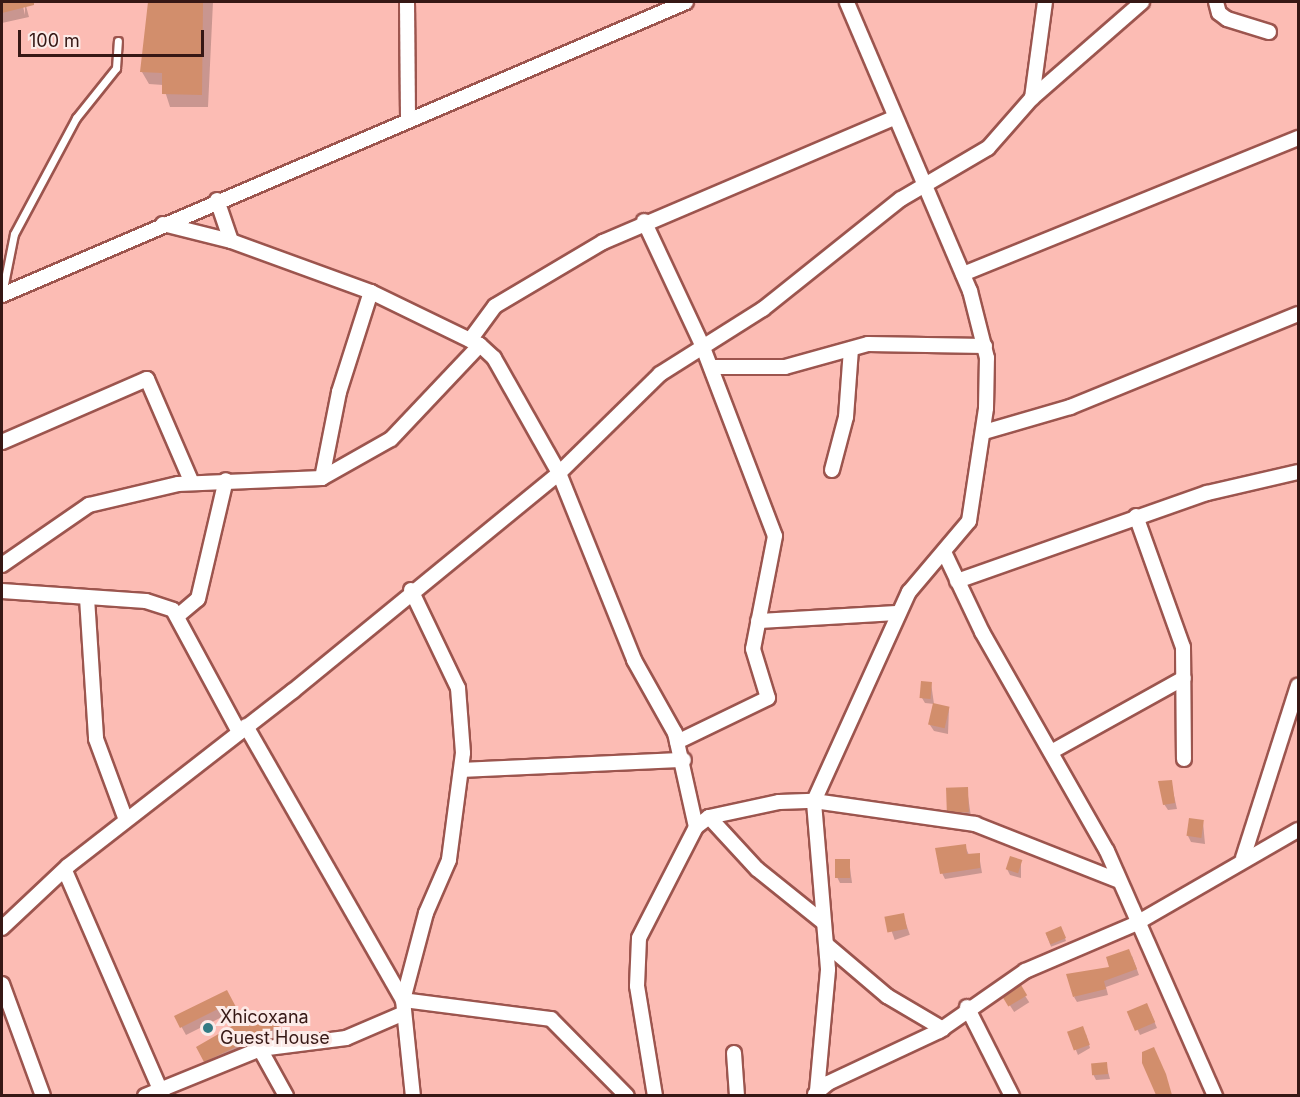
<!DOCTYPE html>
<style>
body{margin:0}
#map{position:relative;width:1300px;height:1097px;overflow:hidden;background:#fcbcb4;font-family:Inter,sans-serif}
div>[style]{position:absolute}
.shadow>*{inset:0;background:#0003;transform-origin:0 0}
.building>*{inset:0;background:#d28e6c;transform-origin:0 0}
.roads{filter:drop-shadow(2px 0 #9c554e) drop-shadow(-2px 0 #9c554e) drop-shadow(0 2px #9c554e) drop-shadow(0 -2px #9c554e)}
.service>*{height:7px;margin:-3.5px;padding:0 3.5px;transform-origin:3.5px;border-radius:3.5px;background:#fff}
.minor>*{height:14px;margin:-7px;padding:0 7px;transform-origin:7px;border-radius:7px;background:#fff}
.dots>*{width:16px;height:16px;translate:-50% -50%;box-sizing:border-box;border:3px solid #fcebe8;border-radius:50%}
span{translate:-50% -50%;white-space:nowrap;text-align:center;line-height:1.15;-webkit-text-stroke:6px #fcebe8;paint-order:stroke}
.poi-label{font-size:18px;color:#361815}
.left{translate:0 -50%;text-align:left}
.frame{position:absolute;inset:0;border:3px solid #361815;pointer-events:none}
.scale{position:absolute;left:18px;top:30px;width:186px;height:27px;box-sizing:border-box;border:3px solid #361815;border-top:0;padding-left:8px;font-size:18px;line-height:21px;white-space:nowrap;color:#361815;-webkit-text-stroke:4px #fcebe8;paint-order:stroke}
</style>
<div id="map">
<div class="shadow">
<div style="clip-path:polygon(2px 2px,22px 2px,25px 15px,25px 2px,29px 17px,2px 23px)"></div>
<div style="clip-path:polygon(151px 2px,213px 2px,208px 107px,170px 107px,163px 85px,149px 84px,142px 72px)"></div>
<div style="clip-path:polygon(931px 683px,934px 704px,925px 703px,922px 698px)"></div>
<div style="clip-path:polygon(949px 708px,948px 734px,934px 731px,930px 725px)"></div>
<div style="clip-path:polygon(1171px 782px,1177px 809px,1168px 810px,1164px 804px)"></div>
<div style="clip-path:polygon(967px 789px,971px 817px,952px 816px,949px 811px)"></div>
<div style="clip-path:polygon(1203px 822px,1205px 844px,1191px 842px,1188px 836px)"></div>
<div style="clip-path:polygon(965px 846px,969px 855px,979px 855px,982px 873px,945px 879px,942px 873px)"></div>
<div style="clip-path:polygon(849px 860px,852px 883px,840px 883px,837px 877px)"></div>
<div style="clip-path:polygon(1021px 861px,1021px 878px,1010px 875px,1007px 869px)"></div>
<div style="left:903px;top:915px;width:21px;height:16px;rotate:71deg"></div>
<div style="left:1061px;top:928px;width:14px;height:16px;rotate:69deg"></div>
<div style="clip-path:polygon(1132px 956px,1139px 975px,1106px 987px,1108px 995px,1077px 1002px,1074px 997px)"></div>
<div style="left:1020px;top:988px;width:17px;height:18px;rotate:57deg"></div>
<div style="clip-path:polygon(231px 999px,245px 1028px,272px 1014px,283px 1035px,209px 1069px,198px 1048px,236px 1026px,230px 1013px,186px 1035px,176px 1017px)"></div>
<div style="clip-path:polygon(1150px 1011px,1157px 1028px,1140px 1035px,1129px 1012px)"></div>
<div style="clip-path:polygon(1069px 1033px,1086px 1034px,1090px 1048px,1078px 1055px)"></div>
<div style="clip-path:polygon(1106px 1064px,1110px 1079px,1096px 1080px,1093px 1074px)"></div>
</div>
<div class="building">
<div style="clip-path:polygon(2px 2px,34px 2px,34px 5px,2px 13px)"></div>
<div style="clip-path:polygon(148px 2px,203px 2px,202px 95px,162px 94px,162px 73px,140px 72px)"></div>
<div style="left:921px;top:681px;width:11px;height:17px;rotate:5deg"></div>
<div style="left:933px;top:703px;width:17px;height:22px;rotate:13deg"></div>
<div style="clip-path:polygon(1172px 780px,1175px 803px,1163px 805px,1158px 781px)"></div>
<div style="left:968px;top:787px;width:25px;height:22px;rotate:88deg"></div>
<div style="left:1189px;top:818px;width:15px;height:18px;rotate:8deg"></div>
<div style="clip-path:polygon(966px 844px,967px 854px,980px 853px,980px 868px,940px 874px,935px 848px)"></div>
<div style="left:1010px;top:856px;width:13px;height:14px;rotate:18deg"></div>
<div style="left:835px;top:859px;width:15px;height:19px"></div>
<div style="left:904px;top:913px;width:16px;height:20px;rotate:79deg"></div>
<div style="left:1061px;top:926px;width:13px;height:17px;rotate:67deg"></div>
<div style="clip-path:polygon(1129px 949px,1137px 969px,1104px 981px,1106px 989px,1073px 997px,1066px 974px,1109px 967px,1106px 957px)"></div>
<div style="left:1021px;top:985px;width:12px;height:22px;rotate:59deg"></div>
<div style="clip-path:polygon(227px 990px,246px 1026px,272px 1012px,280px 1026px,204px 1062px,196px 1047px,234px 1025px,224px 1006px,180px 1028px,174px 1016px)"></div>
<div style="left:1147px;top:1003px;width:21px;height:22px;rotate:67deg"></div>
<div style="left:1083px;top:1026px;width:20px;height:17px;rotate:70deg"></div>
<div style="clip-path:polygon(1154px 1047px,1166px 1074px,1172px 1095px,1156px 1095px,1142px 1063px,1142px 1052px)"></div>
<div style="left:1107px;top:1062px;width:12px;height:16px;rotate:85deg"></div>
</div>
<div class="roads">
<div class="service">
<div style="left:2px;top:294px;width:61px;rotate:-78.7deg"></div>
<div style="left:14px;top:234px;width:132px;rotate:-61.9deg"></div>
<div style="left:76px;top:118px;width:64px;rotate:-51.3deg"></div>
<div style="left:116px;top:68px;width:27px;rotate:-86deg"></div>
</div>
<div class="minor">
<div style="left:407px;top:2px;width:116px;rotate:89.5deg"></div>
<div style="left:1216px;top:2px;width:11px;rotate:75deg"></div>
<div style="left:1219px;top:13px;width:10px;rotate:37deg"></div>
<div style="left:1227px;top:19px;width:44px;rotate:17.2deg"></div>
<div style="left:1032px;top:98px;width:97px;rotate:-82.3deg"></div>
<div style="left:217px;top:200px;width:43px;rotate:71.1deg"></div>
<div style="left:644px;top:221px;width:137px;rotate:64.9deg"></div>
<div style="left:702px;top:345px;width:204px;rotate:69.1deg"></div>
<div style="left:775px;top:536px;width:115px;rotate:101deg"></div>
<div style="left:753px;top:649px;width:51px;rotate:73deg"></div>
<div style="left:768px;top:698px;width:101px;rotate:154.2deg"></div>
<div style="left:163px;top:224px;width:70px;rotate:14deg"></div>
<div style="left:231px;top:241px;width:149px;rotate:20deg"></div>
<div style="left:371px;top:292px;width:121px;rotate:25.9deg"></div>
<div style="left:480px;top:345px;width:19px;rotate:43deg"></div>
<div style="left:494px;top:358px;width:132px;rotate:60.5deg"></div>
<div style="left:559px;top:473px;width:201px;rotate:68.1deg"></div>
<div style="left:634px;top:660px;width:84px;rotate:60.7deg"></div>
<div style="left:675px;top:733px;width:96px;rotate:77.4deg"></div>
<div style="left:963px;top:274px;width:362px;rotate:-22.1deg"></div>
<div style="left:2px;top:295px;width:744px;rotate:-23.19deg"></div>
<div style="left:470px;top:340px;width:42px;rotate:-53.7deg"></div>
<div style="left:495px;top:306px;width:126px;rotate:-30.7deg"></div>
<div style="left:603px;top:242px;width:316px;rotate:-23.1deg"></div>
<div style="left:711px;top:367px;width:74px"></div>
<div style="left:785px;top:367px;width:86px;rotate:-15.5deg"></div>
<div style="left:868px;top:344px;width:117px;rotate:1deg"></div>
<div style="left:984px;top:432px;width:90px;rotate:-16.2deg"></div>
<div style="left:1070px;top:407px;width:246px;rotate:-22.2deg"></div>
<div style="left:2px;top:442px;width:158px;rotate:-23.5deg"></div>
<div style="left:147px;top:379px;width:113px;rotate:66.6deg"></div>
<div style="left:832px;top:470px;width:55px;rotate:-75.2deg"></div>
<div style="left:846px;top:417px;width:68px;rotate:-85.8deg"></div>
<div style="left:322px;top:478px;width:88px;rotate:-78.8deg"></div>
<div style="left:339px;top:392px;width:105px;rotate:-72.3deg"></div>
<div style="left:1136px;top:516px;width:139px;rotate:70.3deg"></div>
<div style="left:1183px;top:647px;width:112px;rotate:89.5deg"></div>
<div style="left:945px;top:554px;width:86px;rotate:64.6deg"></div>
<div style="left:982px;top:632px;width:252px;rotate:60.3deg"></div>
<div style="left:1107px;top:851px;width:268px;rotate:66.2deg"></div>
<div style="left:2px;top:565px;width:106px;rotate:-34.6deg"></div>
<div style="left:89px;top:505px;width:91px;rotate:-13.3deg"></div>
<div style="left:178px;top:484px;width:144px;rotate:-2.4deg"></div>
<div style="left:322px;top:478px;width:79px;rotate:-29.5deg"></div>
<div style="left:391px;top:439px;width:129px;rotate:-46.6deg"></div>
<div style="left:957px;top:581px;width:265px;rotate:-19.4deg"></div>
<div style="left:1207px;top:493px;width:93px;rotate:-13deg"></div>
<div style="left:411px;top:590px;width:109px;rotate:64.4deg"></div>
<div style="left:458px;top:688px;width:65px;rotate:85.6deg"></div>
<div style="left:463px;top:753px;width:108px;rotate:97.5deg"></div>
<div style="left:449px;top:860px;width:58px;rotate:113.5deg"></div>
<div style="left:426px;top:913px;width:90px;rotate:104.8deg"></div>
<div style="left:403px;top:1000px;width:97px;rotate:84.1deg"></div>
<div style="left:2px;top:591px;width:144px;rotate:4deg"></div>
<div style="left:146px;top:601px;width:28px;rotate:18deg"></div>
<div style="left:173px;top:610px;width:139px;rotate:61.6deg"></div>
<div style="left:87px;top:598px;width:141px;rotate:86.3deg"></div>
<div style="left:96px;top:739px;width:86px;rotate:69.7deg"></div>
<div style="left:180px;top:614px;width:23px;rotate:-40deg"></div>
<div style="left:198px;top:599px;width:122px;rotate:-76.8deg"></div>
<div style="left:758px;top:621px;width:140px;rotate:-3.3deg"></div>
<div style="left:246px;top:726px;width:316px;rotate:60.2deg"></div>
<div style="left:403px;top:1000px;width:149px;rotate:7.3deg"></div>
<div style="left:551px;top:1019px;width:108px;rotate:45.4deg"></div>
<div style="left:1051px;top:752px;width:152px;rotate:-29.1deg"></div>
<div style="left:462px;top:770px;width:222px;rotate:-2.6deg"></div>
<div style="left:709px;top:817px;width:71px;rotate:47.3deg"></div>
<div style="left:757px;top:869px;width:85px;rotate:38.8deg"></div>
<div style="left:1243px;top:858px;width:181px;rotate:-72.3deg"></div>
<div style="left:66px;top:873px;width:243px;rotate:66.5deg"></div>
<div style="left:2px;top:928px;width:91px;rotate:-43.2deg"></div>
<div style="left:68px;top:866px;width:285px;rotate:-37.9deg"></div>
<div style="left:293px;top:691px;width:344px;rotate:-39.3deg"></div>
<div style="left:559px;top:473px;width:141px;rotate:-44.4deg"></div>
<div style="left:660px;top:374px;width:122px;rotate:-32.3deg"></div>
<div style="left:763px;top:309px;width:176px;rotate:-38.6deg"></div>
<div style="left:901px;top:199px;width:101px;rotate:-30.4deg"></div>
<div style="left:988px;top:148px;width:67px;rotate:-48.7deg"></div>
<div style="left:1032px;top:98px;width:146px;rotate:-41.1deg"></div>
<div style="left:827px;top:945px;width:79px;rotate:40.4deg"></div>
<div style="left:887px;top:996px;width:65px;rotate:30.5deg"></div>
<div style="left:2px;top:984px;width:119px;rotate:69.9deg"></div>
<div style="left:967px;top:1007px;width:100px;rotate:63.2deg"></div>
<div style="left:260px;top:1049px;width:54px;rotate:61deg"></div>
<div style="left:734px;top:1053px;width:43px;rotate:86deg"></div>
<div style="left:817px;top:1091px;width:122px;rotate:-84.8deg"></div>
<div style="left:828px;top:969px;width:169px;rotate:-94.8deg"></div>
<div style="left:814px;top:801px;width:230px;rotate:-65.6deg"></div>
<div style="left:909px;top:592px;width:93px;rotate:-49.8deg"></div>
<div style="left:969px;top:521px;width:114px;rotate:-81.4deg"></div>
<div style="left:986px;top:408px;width:50px;rotate:-88.9deg"></div>
<div style="left:987px;top:358px;width:69px;rotate:-104.2deg"></div>
<div style="left:970px;top:291px;width:314px;rotate:-113.1deg"></div>
<div style="left:815px;top:1094px;width:17px;rotate:-40deg"></div>
<div style="left:828px;top:1083px;width:123px;rotate:-25.1deg"></div>
<div style="left:939px;top:1031px;width:105px;rotate:-34.9deg"></div>
<div style="left:1025px;top:971px;width:120px;rotate:-23.1deg"></div>
<div style="left:1135px;top:924px;width:188px;rotate:-30deg"></div>
<div style="left:145px;top:1096px;width:124px;rotate:-22.2deg"></div>
<div style="left:260px;top:1049px;width:87px;rotate:-7.3deg"></div>
<div style="left:346px;top:1038px;width:63px;rotate:-23.3deg"></div>
<div style="left:655px;top:1096px;width:111px;rotate:-99.3deg"></div>
<div style="left:637px;top:986px;width:48px;rotate:-87.6deg"></div>
<div style="left:639px;top:938px;width:125px;rotate:-62.8deg"></div>
<div style="left:696px;top:827px;width:16px;rotate:-38deg"></div>
<div style="left:709px;top:817px;width:72px;rotate:-12.1deg"></div>
<div style="left:779px;top:802px;width:35px;rotate:-2deg"></div>
<div style="left:814px;top:801px;width:163px;rotate:8.1deg"></div>
<div style="left:975px;top:824px;width:153px;rotate:21.5deg"></div>
</div>
</div>
<div class="dots">
<div style="left:208px;top:1028px;background:#337b84"></div>
</div>
<div class="poi-label">
<span class="left" style="left:220px;top:1028px">Xhicoxana<br>Guest House</span>
</div>
<div class="frame"></div>
<div class="scale">100 m</div>
</div>
